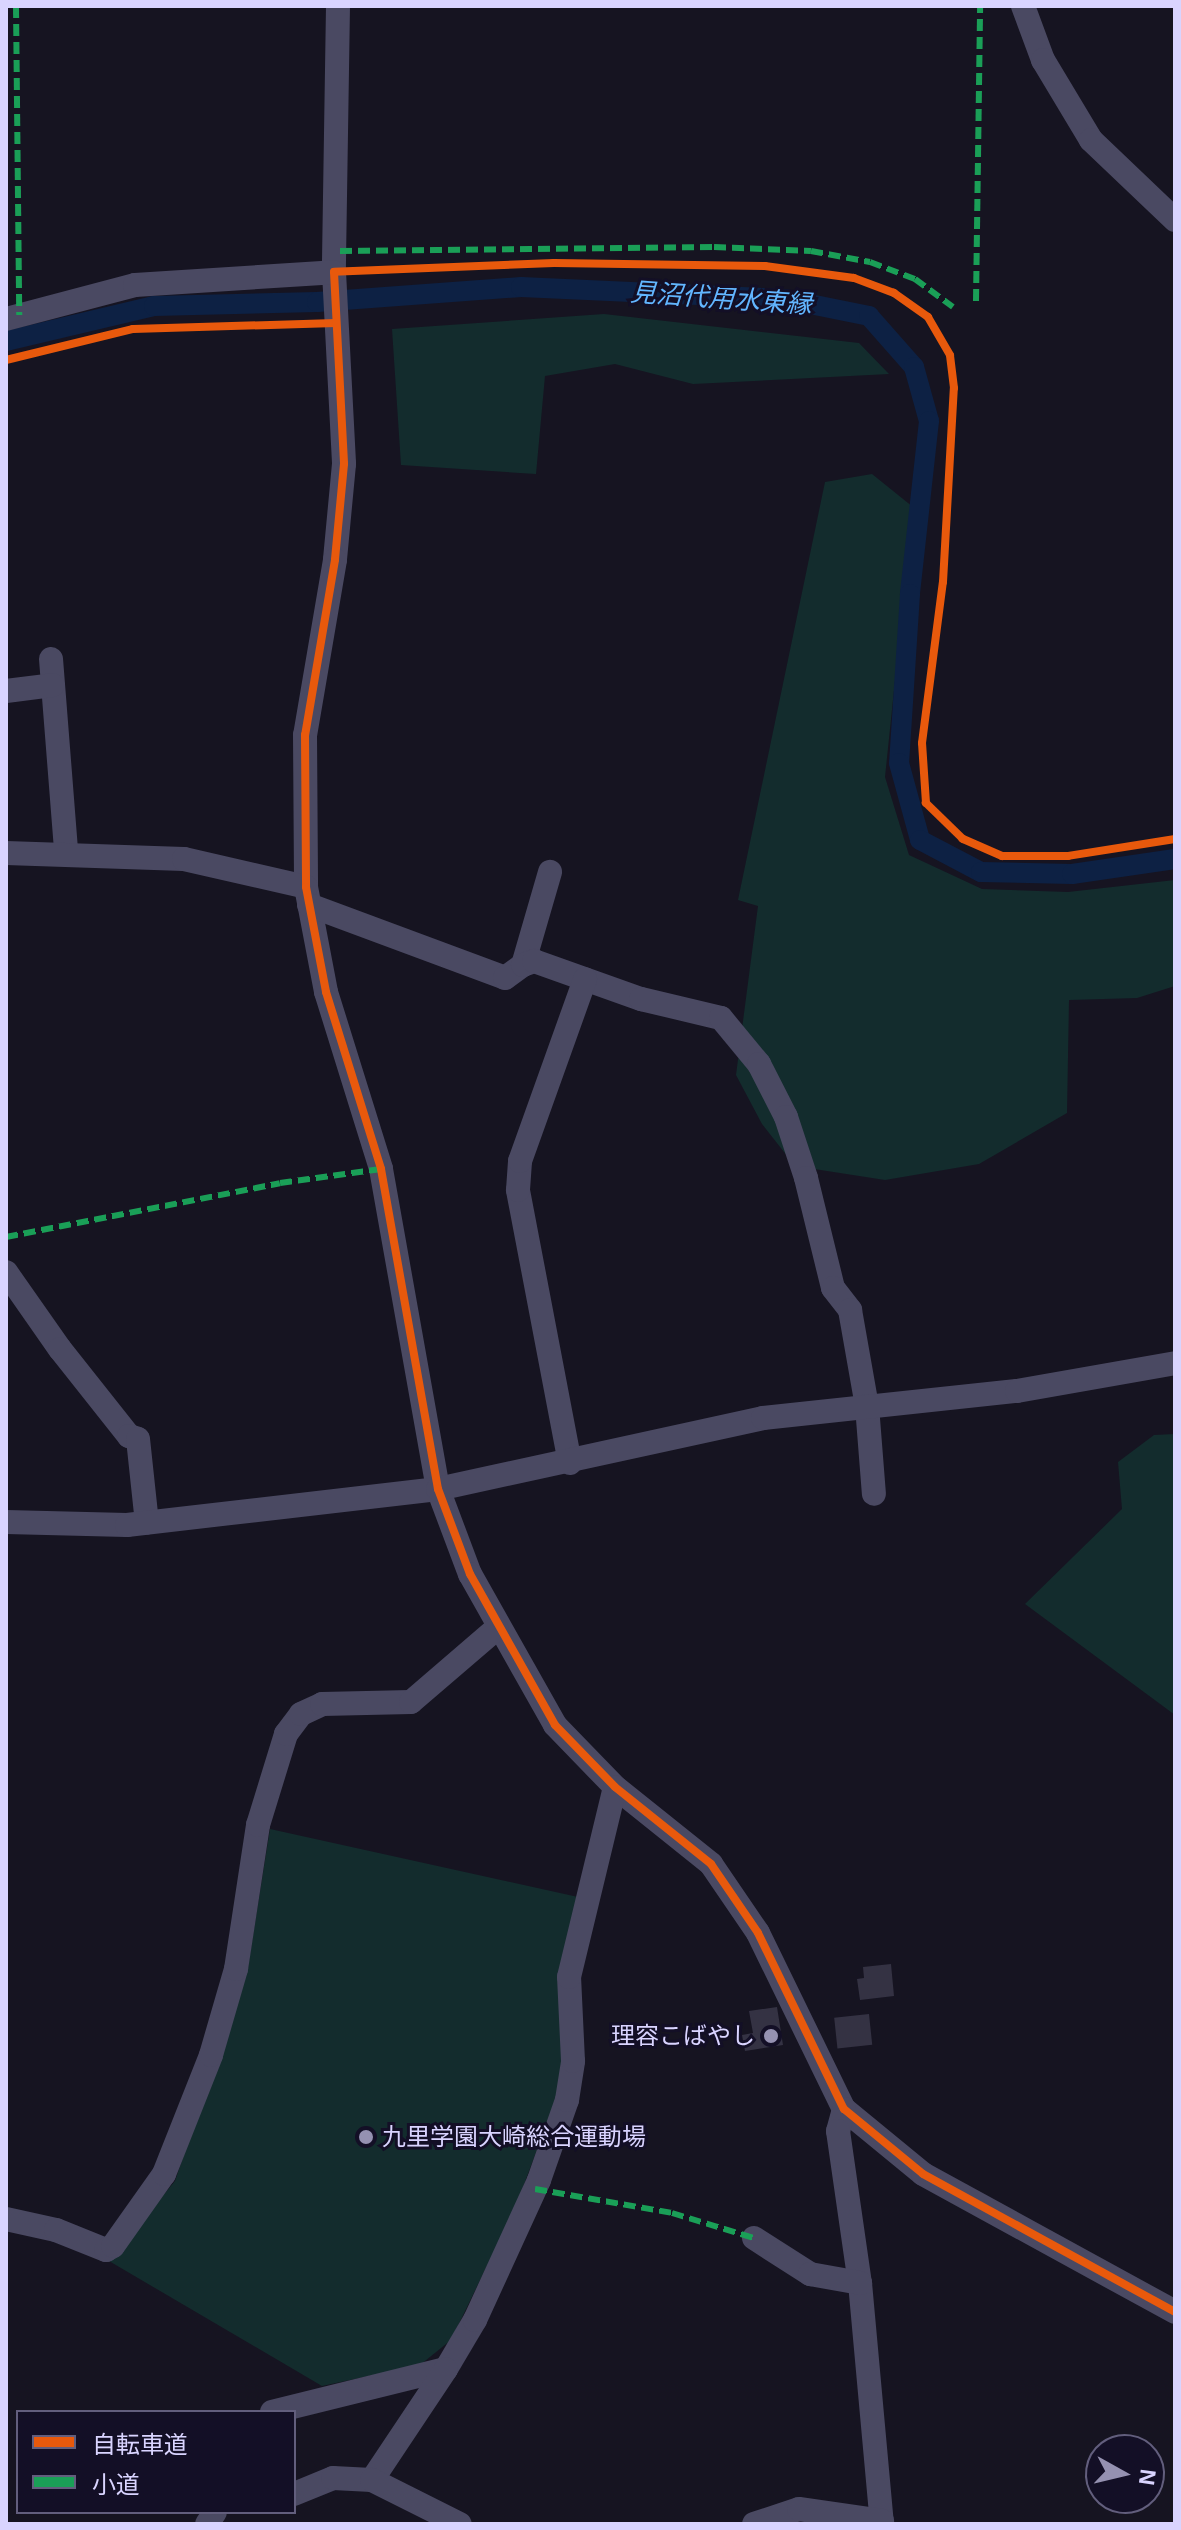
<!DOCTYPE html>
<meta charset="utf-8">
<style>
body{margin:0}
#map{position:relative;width:1181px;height:2530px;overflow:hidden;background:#161421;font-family:Arial,"Noto Sans JP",sans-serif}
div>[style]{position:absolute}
.green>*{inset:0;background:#132c2d}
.canal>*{height:20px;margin:-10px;padding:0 10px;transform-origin:10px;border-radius:10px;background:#0d2144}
.building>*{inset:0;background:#343243;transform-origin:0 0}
.minor>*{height:24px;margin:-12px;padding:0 12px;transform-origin:12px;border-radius:12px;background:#4a4962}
.quiet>*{height:6px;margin-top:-3px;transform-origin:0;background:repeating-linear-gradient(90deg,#1a9f57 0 12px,transparent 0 18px)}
.cycleway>*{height:8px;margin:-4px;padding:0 4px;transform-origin:4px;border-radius:4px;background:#e8590c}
.dots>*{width:22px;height:22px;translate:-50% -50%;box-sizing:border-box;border:4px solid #130f26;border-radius:50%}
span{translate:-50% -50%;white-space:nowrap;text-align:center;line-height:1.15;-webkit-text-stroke:6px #130f26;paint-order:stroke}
.poi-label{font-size:24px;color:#d9d4ff}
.right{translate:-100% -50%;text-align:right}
.left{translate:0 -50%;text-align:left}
.water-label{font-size:26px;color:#62b6ff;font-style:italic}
.frame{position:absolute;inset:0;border:8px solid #d9d4ff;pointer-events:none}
.legend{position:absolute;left:16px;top:2410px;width:280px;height:104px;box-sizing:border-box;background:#130f26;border:2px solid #625e7d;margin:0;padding:10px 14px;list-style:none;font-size:24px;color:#d9d4ff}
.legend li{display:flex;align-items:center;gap:16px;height:40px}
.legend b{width:40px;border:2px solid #625e7d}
.north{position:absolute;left:1085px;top:2434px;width:80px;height:80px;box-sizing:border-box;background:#130f26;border:2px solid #625e7d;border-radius:50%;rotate:98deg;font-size:22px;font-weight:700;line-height:32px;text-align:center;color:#d9d4ff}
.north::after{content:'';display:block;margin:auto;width:28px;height:36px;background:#9591b1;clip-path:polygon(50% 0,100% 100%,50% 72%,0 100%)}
</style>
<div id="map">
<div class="green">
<div style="clip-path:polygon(604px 314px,859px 343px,889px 374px,693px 384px,615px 364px,545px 376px,536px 474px,401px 465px,392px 329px)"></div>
<div style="clip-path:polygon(872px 474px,913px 507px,885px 777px,909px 855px,982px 889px,1068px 892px,1175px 880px,1175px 986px,1137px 998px,1069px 1000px,1067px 1113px,979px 1164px,885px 1180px,795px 1166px,762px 1124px,736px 1075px,758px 906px,738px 900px,825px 482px)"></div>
<div style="clip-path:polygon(1175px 1434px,1175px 1715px,1025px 1604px,1122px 1509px,1118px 1462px,1154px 1435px)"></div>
<div style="clip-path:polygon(270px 1829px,578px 1897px,558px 2093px,516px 2206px,451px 2340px,420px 2365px,322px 2386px,109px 2261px,175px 2181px,248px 1967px)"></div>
</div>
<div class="canal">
<div style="left:6px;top:341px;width:152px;rotate:-13.3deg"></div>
<div style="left:154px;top:306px;width:163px;rotate:-1.4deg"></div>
<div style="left:317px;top:302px;width:205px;rotate:-4.2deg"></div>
<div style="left:521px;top:287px;width:264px;rotate:2.6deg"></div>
<div style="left:785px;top:299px;width:86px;rotate:11.4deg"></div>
<div style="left:869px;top:316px;width:68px;rotate:48.6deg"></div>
<div style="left:914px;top:367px;width:56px;rotate:74.5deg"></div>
<div style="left:929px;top:421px;width:174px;rotate:96.3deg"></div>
<div style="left:910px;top:594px;width:169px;rotate:93.7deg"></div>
<div style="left:899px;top:763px;width:80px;rotate:74.7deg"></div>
<div style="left:920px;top:840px;width:69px;rotate:27.7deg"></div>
<div style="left:981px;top:872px;width:91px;rotate:1.3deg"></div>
<div style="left:1072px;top:874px;width:104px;rotate:-8.3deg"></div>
</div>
<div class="building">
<div style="clip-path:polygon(891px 1964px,894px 1996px,860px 2000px,857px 1979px,864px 1978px,863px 1967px)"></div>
<div style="clip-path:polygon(777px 2007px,783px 2045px,745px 2051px,742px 2035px,753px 2033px,749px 2011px)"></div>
<div style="left:869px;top:2014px;width:31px;height:35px;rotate:84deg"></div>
</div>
<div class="minor">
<div style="left:338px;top:6px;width:266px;rotate:90.9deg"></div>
<div style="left:334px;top:272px;width:192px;rotate:87deg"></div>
<div style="left:344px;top:464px;width:96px;rotate:95.4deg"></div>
<div style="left:335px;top:560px;width:178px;rotate:99.7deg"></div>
<div style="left:305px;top:735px;width:152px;rotate:89.6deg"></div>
<div style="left:306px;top:887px;width:107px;rotate:79.2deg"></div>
<div style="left:326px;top:992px;width:185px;rotate:72.7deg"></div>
<div style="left:381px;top:1169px;width:325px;rotate:79.9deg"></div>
<div style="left:438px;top:1489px;width:91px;rotate:69.4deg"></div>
<div style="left:470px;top:1574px;width:173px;rotate:60.6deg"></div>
<div style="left:555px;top:1725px;width:86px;rotate:45.9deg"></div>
<div style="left:615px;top:1787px;width:123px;rotate:38.7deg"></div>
<div style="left:711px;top:1864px;width:83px;rotate:55.7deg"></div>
<div style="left:758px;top:1933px;width:196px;rotate:64deg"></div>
<div style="left:844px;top:2109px;width:102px;rotate:39.4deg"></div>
<div style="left:923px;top:2174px;width:287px;rotate:28.7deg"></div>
<div style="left:1023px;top:6px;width:58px;rotate:69.7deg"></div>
<div style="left:1043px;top:60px;width:93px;rotate:59deg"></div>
<div style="left:1091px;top:140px;width:116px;rotate:43.6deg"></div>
<div style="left:6px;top:319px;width:133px;rotate:-14.8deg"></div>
<div style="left:135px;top:285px;width:199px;rotate:-3.7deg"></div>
<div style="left:51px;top:659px;width:193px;rotate:85.5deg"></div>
<div style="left:6px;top:691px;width:47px;rotate:-7.3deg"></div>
<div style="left:6px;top:853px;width:178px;rotate:1.9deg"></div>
<div style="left:184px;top:859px;width:125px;rotate:12.9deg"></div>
<div style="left:309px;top:905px;width:209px;rotate:20.4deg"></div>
<div style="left:505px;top:978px;width:22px;rotate:-36deg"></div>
<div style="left:523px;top:965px;width:97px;rotate:-73.8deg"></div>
<div style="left:523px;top:965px;width:12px;rotate:-20deg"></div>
<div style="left:534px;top:961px;width:114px;rotate:19.6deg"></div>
<div style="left:641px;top:999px;width:82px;rotate:13.4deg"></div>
<div style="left:721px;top:1018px;width:60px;rotate:50.4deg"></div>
<div style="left:759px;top:1064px;width:59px;rotate:63deg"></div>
<div style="left:786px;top:1117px;width:64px;rotate:71.8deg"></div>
<div style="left:806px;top:1178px;width:113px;rotate:76.2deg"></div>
<div style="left:833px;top:1288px;width:28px;rotate:52deg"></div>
<div style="left:850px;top:1310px;width:97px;rotate:80deg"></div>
<div style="left:867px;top:1406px;width:88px;rotate:85.5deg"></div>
<div style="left:6px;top:1272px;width:94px;rotate:55deg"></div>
<div style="left:60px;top:1349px;width:111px;rotate:51.6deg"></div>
<div style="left:129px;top:1436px;width:9px;rotate:18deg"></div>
<div style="left:138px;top:1439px;width:84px;rotate:83.9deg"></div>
<div style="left:570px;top:1463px;width:278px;rotate:-100.8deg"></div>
<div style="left:518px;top:1190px;width:29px;rotate:-86deg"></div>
<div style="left:520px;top:1161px;width:193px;rotate:-70.3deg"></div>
<div style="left:6px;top:1522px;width:121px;rotate:1.4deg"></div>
<div style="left:127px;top:1525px;width:313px;rotate:-6.6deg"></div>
<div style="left:438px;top:1489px;width:333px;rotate:-12.3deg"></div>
<div style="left:763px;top:1418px;width:255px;rotate:-6.1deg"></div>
<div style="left:1017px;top:1391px;width:160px;rotate:-10deg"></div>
<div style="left:844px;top:2109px;width:23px;rotate:105deg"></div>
<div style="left:838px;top:2131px;width:154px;rotate:81.8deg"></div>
<div style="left:860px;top:2283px;width:242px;rotate:84.8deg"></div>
<div style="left:6px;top:2219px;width:51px;rotate:12.4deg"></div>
<div style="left:56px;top:2230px;width:54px;rotate:21.8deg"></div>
<div style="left:106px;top:2250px;width:8px;rotate:-30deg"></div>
<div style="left:113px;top:2246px;width:88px;rotate:-54.7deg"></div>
<div style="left:164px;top:2174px;width:128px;rotate:-68.4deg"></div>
<div style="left:211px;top:2055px;width:90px;rotate:-73.8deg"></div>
<div style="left:236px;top:1969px;width:146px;rotate:-81.3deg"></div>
<div style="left:258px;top:1825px;width:95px;rotate:-72.9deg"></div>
<div style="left:286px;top:1734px;width:25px;rotate:-53deg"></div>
<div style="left:301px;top:1714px;width:23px;rotate:-25deg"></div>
<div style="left:322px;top:1704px;width:89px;rotate:-1.3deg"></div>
<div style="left:411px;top:1702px;width:113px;rotate:-40.7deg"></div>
<div style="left:754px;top:2238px;width:67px;rotate:32.7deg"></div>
<div style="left:810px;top:2274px;width:51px;rotate:10.2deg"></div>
<div style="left:272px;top:2412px;width:179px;rotate:-13.9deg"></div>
<div style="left:446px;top:2369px;width:57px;rotate:-59.4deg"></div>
<div style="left:475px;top:2320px;width:154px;rotate:-65.4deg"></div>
<div style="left:539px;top:2180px;width:85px;rotate:-70.7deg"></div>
<div style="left:567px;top:2100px;width:39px;rotate:-81deg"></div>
<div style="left:573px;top:2061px;width:84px;rotate:-92.7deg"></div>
<div style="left:569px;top:1977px;width:195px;rotate:-76.4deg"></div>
<div style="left:372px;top:2480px;width:133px;rotate:-56.3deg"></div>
<div style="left:294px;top:2494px;width:42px;rotate:-22.3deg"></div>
<div style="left:333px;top:2478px;width:39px;rotate:3deg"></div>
<div style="left:372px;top:2480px;width:98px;rotate:26.6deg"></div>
<div style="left:207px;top:2524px;width:14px;rotate:-56deg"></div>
<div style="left:754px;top:2524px;width:47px;rotate:-18.4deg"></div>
<div style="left:799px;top:2509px;width:84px;rotate:8.2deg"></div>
</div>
<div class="quiet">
<div style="left:16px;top:6px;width:309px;rotate:89.4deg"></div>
<div style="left:340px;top:251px;width:374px;rotate:-0.6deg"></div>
<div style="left:714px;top:247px;width:97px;rotate:2.4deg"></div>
<div style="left:811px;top:251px;width:60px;rotate:10.6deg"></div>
<div style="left:870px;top:262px;width:48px;rotate:20.7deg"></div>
<div style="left:915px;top:279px;width:47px;rotate:36.4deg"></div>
<div style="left:976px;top:301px;width:295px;rotate:-89.2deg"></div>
<div style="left:6px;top:1237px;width:279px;rotate:-11.1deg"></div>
<div style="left:280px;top:1183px;width:102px;rotate:-7.9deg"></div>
<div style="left:535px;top:2189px;width:139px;rotate:9.9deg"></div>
<div style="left:672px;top:2213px;width:86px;rotate:17deg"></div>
</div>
<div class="cycleway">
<div style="left:6px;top:360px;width:131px;rotate:-13.7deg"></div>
<div style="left:133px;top:329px;width:203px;rotate:-1.7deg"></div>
<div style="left:1175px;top:839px;width:108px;rotate:171deg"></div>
<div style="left:1068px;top:856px;width:66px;rotate:180deg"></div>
<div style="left:1002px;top:856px;width:43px;rotate:-156.4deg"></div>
<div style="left:963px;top:839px;width:52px;rotate:-135.8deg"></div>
<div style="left:926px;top:803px;width:60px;rotate:-93.8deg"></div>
<div style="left:922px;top:743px;width:162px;rotate:-82.6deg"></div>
<div style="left:943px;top:582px;width:194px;rotate:-86.8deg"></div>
<div style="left:954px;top:388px;width:33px;rotate:-97deg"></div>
<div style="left:950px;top:355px;width:44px;rotate:-120.1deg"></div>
<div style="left:928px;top:317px;width:42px;rotate:-144.8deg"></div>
<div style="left:894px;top:293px;width:43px;rotate:-159.4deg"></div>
<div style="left:854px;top:278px;width:90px;rotate:-172.3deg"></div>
<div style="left:765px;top:266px;width:211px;rotate:-179.2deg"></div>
<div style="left:554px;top:263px;width:220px;rotate:177.7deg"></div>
<div style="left:334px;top:272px;width:192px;rotate:87deg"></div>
<div style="left:344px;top:464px;width:96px;rotate:95.4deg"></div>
<div style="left:335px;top:560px;width:178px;rotate:99.7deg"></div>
<div style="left:305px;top:735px;width:152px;rotate:89.6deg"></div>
<div style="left:306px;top:887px;width:107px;rotate:79.2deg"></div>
<div style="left:326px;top:992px;width:185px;rotate:72.7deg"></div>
<div style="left:381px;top:1169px;width:325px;rotate:79.9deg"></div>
<div style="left:438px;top:1489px;width:91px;rotate:69.4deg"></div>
<div style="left:470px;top:1574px;width:173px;rotate:60.6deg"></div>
<div style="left:555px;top:1725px;width:86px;rotate:45.9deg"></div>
<div style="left:615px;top:1787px;width:123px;rotate:38.7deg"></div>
<div style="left:711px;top:1864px;width:83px;rotate:55.7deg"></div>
<div style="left:758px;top:1933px;width:196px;rotate:64deg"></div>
<div style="left:844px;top:2109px;width:102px;rotate:39.4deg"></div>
<div style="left:923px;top:2174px;width:287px;rotate:28.7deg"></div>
</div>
<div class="dots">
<div style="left:771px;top:2036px;background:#9591b1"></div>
<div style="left:366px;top:2137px;background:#9591b1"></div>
</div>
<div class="poi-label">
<span class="right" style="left:755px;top:2036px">理容こばやし</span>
<span class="left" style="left:382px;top:2137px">九里学園大崎総合運動場</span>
</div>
<div class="water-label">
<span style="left:721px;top:299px;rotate:4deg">見沼代用水東縁</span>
</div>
<div class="frame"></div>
<ul class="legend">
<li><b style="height:10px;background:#e8590c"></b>自転車道</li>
<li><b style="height:10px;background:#1a9f57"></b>小道</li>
</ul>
<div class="north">N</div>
</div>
